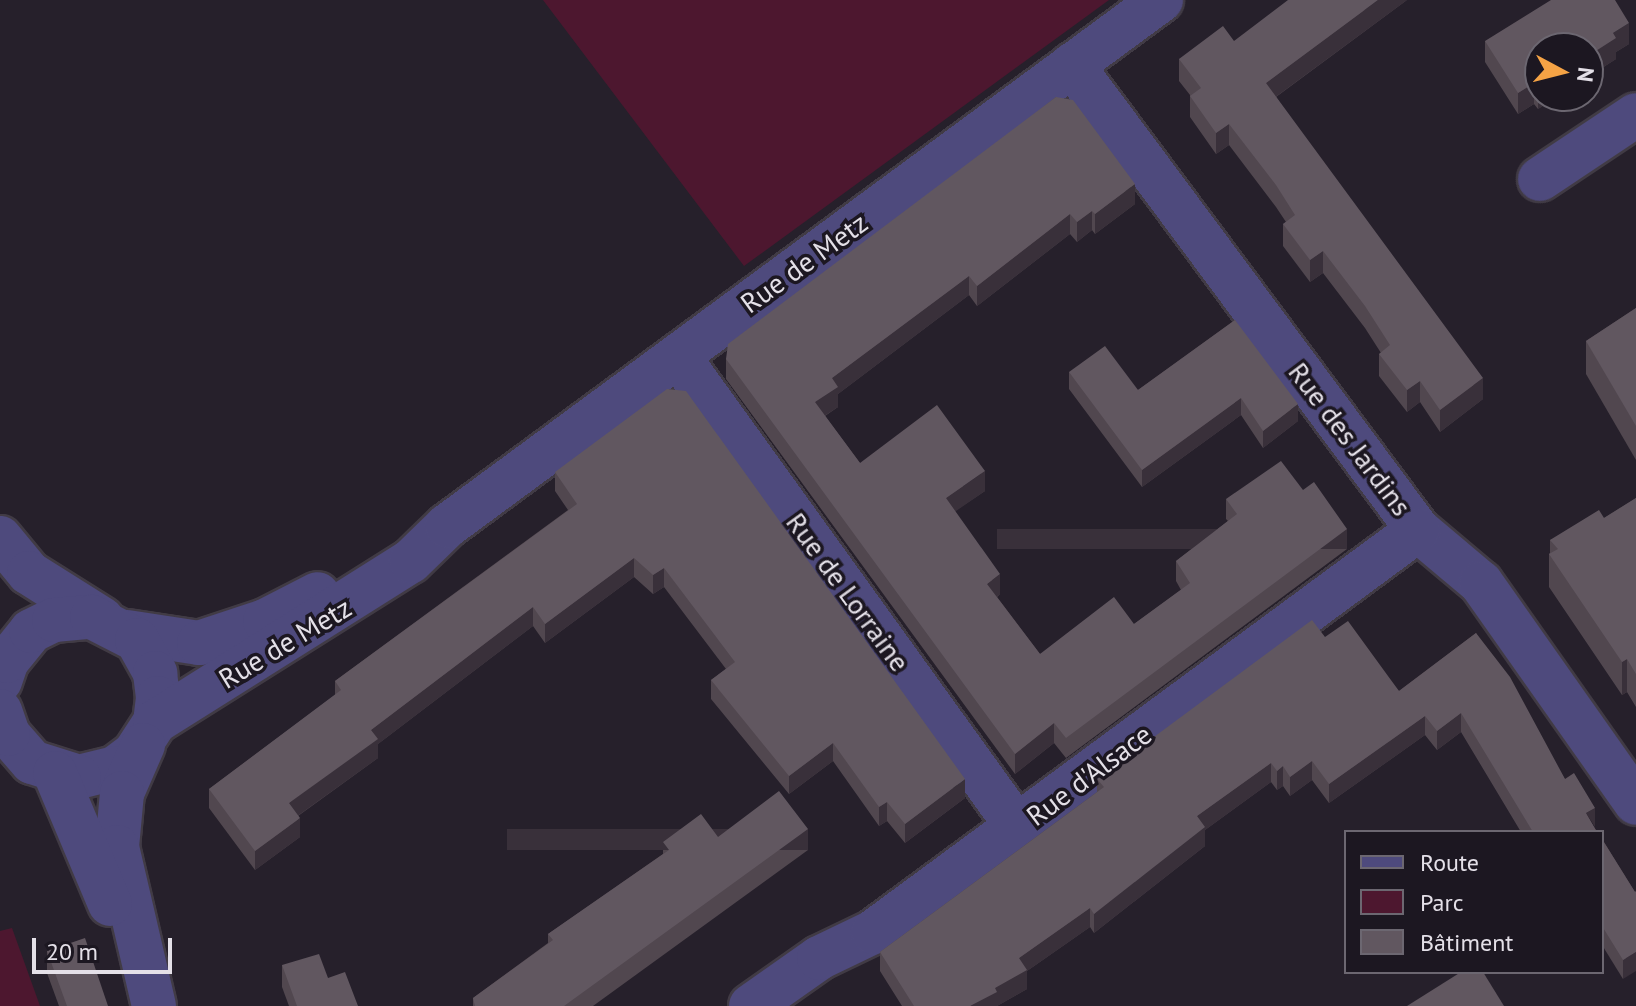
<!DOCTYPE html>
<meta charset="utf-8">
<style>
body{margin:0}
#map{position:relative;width:1636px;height:1006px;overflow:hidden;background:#26202b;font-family:"PT Sans",sans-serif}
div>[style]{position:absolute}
.green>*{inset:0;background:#4d172f}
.roads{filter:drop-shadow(2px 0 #413b45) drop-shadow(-2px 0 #413b45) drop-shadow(0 2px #413b45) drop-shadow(0 -2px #413b45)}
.street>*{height:44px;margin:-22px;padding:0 22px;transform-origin:22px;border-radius:22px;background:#4e4a7d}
.wall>*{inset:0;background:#51474f}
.shaded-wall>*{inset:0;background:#39303a;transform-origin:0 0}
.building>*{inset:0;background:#615760}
span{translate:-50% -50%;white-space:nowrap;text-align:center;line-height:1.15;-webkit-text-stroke:7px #1c1721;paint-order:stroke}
.street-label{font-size:28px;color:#e4e0e8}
.legend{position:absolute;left:1344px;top:830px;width:260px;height:144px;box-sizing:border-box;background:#1c1721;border:2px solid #6c6771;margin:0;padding:10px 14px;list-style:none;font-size:24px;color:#e4e0e8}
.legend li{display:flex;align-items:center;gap:16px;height:40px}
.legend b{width:40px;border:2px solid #6c6771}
.north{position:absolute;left:1524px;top:32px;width:80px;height:80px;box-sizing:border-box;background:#1c1721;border:2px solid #6c6771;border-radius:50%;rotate:97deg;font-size:22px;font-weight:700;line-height:32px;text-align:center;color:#e4e0e8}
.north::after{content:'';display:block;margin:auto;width:28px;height:36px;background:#f5a345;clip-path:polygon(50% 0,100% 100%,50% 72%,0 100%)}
.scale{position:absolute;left:32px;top:938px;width:140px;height:36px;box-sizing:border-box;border:4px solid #e4e0e8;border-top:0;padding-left:10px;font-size:24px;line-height:28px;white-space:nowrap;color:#e4e0e8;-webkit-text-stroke:6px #1c1721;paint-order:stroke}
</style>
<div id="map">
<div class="green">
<div style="clip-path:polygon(543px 0,1109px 0,744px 266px)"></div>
<div style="clip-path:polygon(12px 928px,40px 1006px,0 1006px,0 931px)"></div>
</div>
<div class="roads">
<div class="street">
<div style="left:1072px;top:65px;width:580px;rotate:53.35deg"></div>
<div style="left:1418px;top:530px;width:82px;rotate:40.1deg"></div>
<div style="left:1481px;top:583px;width:269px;rotate:54.8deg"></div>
<div style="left:1540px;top:179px;width:115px;rotate:-33.7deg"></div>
<div style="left:678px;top:356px;width:582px;rotate:54.23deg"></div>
<div style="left:0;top:538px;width:45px;rotate:50.4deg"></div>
<div style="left:29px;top:573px;width:86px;rotate:32.2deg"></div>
<div style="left:127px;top:632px;width:73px;rotate:8.7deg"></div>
<div style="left:199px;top:643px;width:70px;rotate:-18.4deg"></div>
<div style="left:265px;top:621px;width:59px;rotate:-27deg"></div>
<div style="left:0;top:681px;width:21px;rotate:-71deg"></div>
<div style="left:7px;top:661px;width:38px;rotate:-51deg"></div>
<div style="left:31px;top:631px;width:25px;rotate:-26deg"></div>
<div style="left:54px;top:620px;width:38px;rotate:-5deg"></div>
<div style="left:92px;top:617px;width:51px;rotate:27.1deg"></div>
<div style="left:137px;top:640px;width:38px;rotate:61deg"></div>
<div style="left:155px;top:673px;width:25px;rotate:83deg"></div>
<div style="left:158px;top:698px;width:24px;rotate:97deg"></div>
<div style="left:155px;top:722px;width:37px;rotate:123deg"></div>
<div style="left:135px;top:753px;width:25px;rotate:143deg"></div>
<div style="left:115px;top:768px;width:37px;rotate:166deg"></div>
<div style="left:79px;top:777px;width:49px;rotate:-162.3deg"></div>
<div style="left:32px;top:762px;width:37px;rotate:-131deg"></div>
<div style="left:8px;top:734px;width:24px;rotate:-109deg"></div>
<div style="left:155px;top:722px;width:302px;rotate:-32.2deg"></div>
<div style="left:411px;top:561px;width:50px;rotate:-44.2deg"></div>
<div style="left:447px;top:526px;width:887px;rotate:-36.38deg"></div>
<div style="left:143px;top:745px;width:52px;rotate:113.6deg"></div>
<div style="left:122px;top:793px;width:54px;rotate:95.3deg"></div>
<div style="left:117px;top:847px;width:163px;rotate:76.9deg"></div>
<div style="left:55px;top:773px;width:142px;rotate:67.2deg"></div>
<div style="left:751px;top:1006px;width:83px;rotate:-35.2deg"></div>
<div style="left:819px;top:958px;width:60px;rotate:-25.7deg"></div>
<div style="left:873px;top:932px;width:677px;rotate:-36.41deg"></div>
</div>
</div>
<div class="wall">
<div style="clip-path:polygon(1407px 0,1276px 97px,1483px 399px,1440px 432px,1420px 402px,1407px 412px,1379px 376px,1379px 354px,1381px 353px,1365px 328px,1323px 273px,1310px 282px,1283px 246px,1283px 224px,1286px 222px,1276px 207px,1229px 145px,1216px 154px,1190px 117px,1190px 95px,1179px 81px,1179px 59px,1234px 41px)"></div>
<div style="clip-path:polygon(1485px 41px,1629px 44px,1616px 52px,1616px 59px,1588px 77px,1588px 48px,1540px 96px,1558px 96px,1538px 109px,1534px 104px,1518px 114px,1485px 62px)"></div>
<div style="clip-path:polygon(1056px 97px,1135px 204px,1095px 234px,1092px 230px,1077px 242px,1070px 234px,977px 306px,969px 295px,838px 394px,838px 407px,825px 416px,860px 463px,985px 491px,955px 511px,1000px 594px,997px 597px,1040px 654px,1134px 624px,1181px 590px,1176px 581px,1176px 561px,1228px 521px,1226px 519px,1226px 499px,1347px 549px,1066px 758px,1054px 743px,1015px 774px,726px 379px,726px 359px)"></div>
<div style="clip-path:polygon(1636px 308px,1636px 460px,1586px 374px,1586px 341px)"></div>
<div style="clip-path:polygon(1235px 320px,1298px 421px,1263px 448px,1241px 415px,1142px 487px,1069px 389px,1069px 372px,1138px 390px)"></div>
<div style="clip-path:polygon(555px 472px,965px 798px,905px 843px,887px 821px,879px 826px,833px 761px,789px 794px,711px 699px,711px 680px,726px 669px,664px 587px,653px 594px,634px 577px,545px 643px,533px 626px,378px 744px,378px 758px,298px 816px,300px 837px,255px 870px,209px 808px,209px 789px,335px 695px,335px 681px,568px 510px,555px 491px)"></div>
<div style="clip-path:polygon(1636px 498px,1636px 707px,1627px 692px,1622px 695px,1549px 587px,1549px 554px,1550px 553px,1550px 540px,1604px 518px)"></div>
<div style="clip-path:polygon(1476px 633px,1597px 832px,1521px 832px,1461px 732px,1437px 750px,1425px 735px,1329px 803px,1312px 780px,1290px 796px,1283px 786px,1277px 790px,1271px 782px,1205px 830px,1205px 846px,1094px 933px,1090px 927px,1027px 971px,1027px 989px,997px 1006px,902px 1006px,880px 971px,880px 952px,1097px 792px,1097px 779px,1325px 637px,1399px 691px)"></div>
<div style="clip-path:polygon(718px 837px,808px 850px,593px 1006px,473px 1006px,473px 998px,548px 943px,548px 934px,663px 854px,663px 842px)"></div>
<div style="clip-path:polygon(1602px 839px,1635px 892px,1623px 979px,1602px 945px)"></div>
<div style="clip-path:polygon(47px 951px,108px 1006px,59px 1006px,47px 973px)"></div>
<div style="clip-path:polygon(282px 965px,328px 978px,358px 1006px,289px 1006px,282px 987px)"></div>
</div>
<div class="shaded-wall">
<div style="clip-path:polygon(1378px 0,1407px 0,1266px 104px,1266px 83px)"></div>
<div style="clip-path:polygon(1629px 23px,1629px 44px,1616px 52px,1616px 59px,1588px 77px,1588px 56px,1613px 33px)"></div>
<div style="clip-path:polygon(1534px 83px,1534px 104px,1518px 114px,1518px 93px)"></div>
<div style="clip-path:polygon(1540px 86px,1540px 96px,1558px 96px,1538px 109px,1538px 87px)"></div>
<div style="clip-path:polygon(1229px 124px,1229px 145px,1216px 154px,1216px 133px)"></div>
<div style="clip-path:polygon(1135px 184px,1135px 204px,1095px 234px,1095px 214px)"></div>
<div style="clip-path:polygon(1092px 211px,1092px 230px,1077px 242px,1077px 222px)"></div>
<div style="clip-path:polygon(1070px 214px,1070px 234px,977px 306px,977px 286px)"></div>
<div style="clip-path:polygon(1323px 251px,1323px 273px,1310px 282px,1310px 260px)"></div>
<div style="clip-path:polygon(969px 276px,969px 295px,838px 394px,838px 407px,815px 422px,815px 402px,832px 378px)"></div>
<div style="clip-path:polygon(1483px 378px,1483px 399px,1440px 432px,1440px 410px)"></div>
<div style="clip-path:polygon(1420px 381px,1420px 402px,1407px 412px,1407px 390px)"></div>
<div style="clip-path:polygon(1241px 398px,1241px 415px,1142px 487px,1142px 470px)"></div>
<div style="clip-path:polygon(1298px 404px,1298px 421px,1263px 448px,1263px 431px)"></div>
<div style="clip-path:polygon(985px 471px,985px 491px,946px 518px,946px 498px)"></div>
<div style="left:1347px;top:529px;width:20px;height:350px;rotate:90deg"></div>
<div style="clip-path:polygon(634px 558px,634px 577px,545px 643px,545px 624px)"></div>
<div style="clip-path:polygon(664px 568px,664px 587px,653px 594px,653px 575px)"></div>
<div style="clip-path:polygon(1000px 574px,1000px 594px,987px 604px,987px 584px)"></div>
<div style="clip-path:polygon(533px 607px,533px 626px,378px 744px,378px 758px,289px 822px,289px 803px,371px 730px)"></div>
<div style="clip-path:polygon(1627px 659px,1627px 692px,1622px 695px,1622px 662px)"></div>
<div style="clip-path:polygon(1461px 713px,1461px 732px,1437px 750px,1437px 731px)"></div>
<div style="clip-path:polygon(1425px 716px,1425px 735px,1329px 803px,1329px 784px)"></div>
<div style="clip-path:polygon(1054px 723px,1054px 743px,1015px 774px,1015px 754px)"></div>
<div style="clip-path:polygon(833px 743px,833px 761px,789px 794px,789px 776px)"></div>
<div style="clip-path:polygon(1312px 761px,1312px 780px,1290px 796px,1290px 777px)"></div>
<div style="clip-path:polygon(1271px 763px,1271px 782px,1205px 830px,1205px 846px,1094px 933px,1094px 914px,1197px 816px)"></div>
<div style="clip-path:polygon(1283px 766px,1283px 786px,1277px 790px,1277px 771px)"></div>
<div style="clip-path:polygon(965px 779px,965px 798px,905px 843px,905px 824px)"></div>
<div style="clip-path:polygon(887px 802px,887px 821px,879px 826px,879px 807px)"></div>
<div style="clip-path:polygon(1595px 808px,1595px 827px,1586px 813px)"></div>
<div style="clip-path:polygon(300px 818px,300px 837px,255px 870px,255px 851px)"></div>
<div style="left:808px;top:829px;width:21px;height:301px;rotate:90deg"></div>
<div style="clip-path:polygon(1090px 908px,1090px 927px,1027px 971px,1027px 989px,997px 1006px,970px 1006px,995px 988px,1019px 958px)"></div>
<div style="clip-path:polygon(1636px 952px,1636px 971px,1623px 979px,1623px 960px)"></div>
</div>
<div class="building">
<div style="clip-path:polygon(1288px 0,1378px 0,1266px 83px,1483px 378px,1440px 410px,1420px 381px,1407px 390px,1379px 354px,1390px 345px,1365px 306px,1323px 251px,1310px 260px,1283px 224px,1295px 215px,1276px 185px,1229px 124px,1216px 133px,1190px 96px,1201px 88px,1179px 59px,1223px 26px,1234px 41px)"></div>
<div style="clip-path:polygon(1551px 0,1615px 0,1629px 23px,1613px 33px,1616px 38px,1588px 56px,1588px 48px,1540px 48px,1540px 86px,1538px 87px,1534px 83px,1518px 93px,1485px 41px)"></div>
<div style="clip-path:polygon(1056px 97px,1073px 100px,1135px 184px,1095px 214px,1092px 211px,1077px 222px,1070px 214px,977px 286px,969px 276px,832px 378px,838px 387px,815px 402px,860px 463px,937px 405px,985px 471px,946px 498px,1000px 574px,987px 584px,1040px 654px,1114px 597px,1134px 624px,1190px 583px,1176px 561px,1237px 514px,1226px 499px,1281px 461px,1303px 490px,1314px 482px,1347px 529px,1066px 738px,1054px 723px,1015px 754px,726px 359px,728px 344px)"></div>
<div style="clip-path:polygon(1636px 308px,1636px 426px,1586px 341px)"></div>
<div style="clip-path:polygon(1235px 320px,1298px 404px,1263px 431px,1241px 398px,1142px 470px,1069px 372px,1105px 346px,1138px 390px)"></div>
<div style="clip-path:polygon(667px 389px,686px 391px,965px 779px,905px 824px,887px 802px,879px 807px,833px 743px,789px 776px,711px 680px,735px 662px,664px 568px,653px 575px,634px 558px,545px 624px,533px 607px,371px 730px,378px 739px,289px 803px,300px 818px,255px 851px,209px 789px,341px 690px,335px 681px,577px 504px,555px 472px)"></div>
<div style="clip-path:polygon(1636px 498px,1636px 674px,1627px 659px,1622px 662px,1549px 554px,1558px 549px,1550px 540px,1599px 510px,1604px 518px)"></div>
<div style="clip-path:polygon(1312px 620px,1325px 637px,1348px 621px,1399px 691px,1476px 633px,1510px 677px,1565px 779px,1574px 773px,1595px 808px,1586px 813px,1597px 832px,1533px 832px,1461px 713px,1437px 731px,1425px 716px,1329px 784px,1312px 761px,1290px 777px,1283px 766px,1277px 771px,1271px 763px,1197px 816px,1205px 827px,1094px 914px,1090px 908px,1019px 958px,1027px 970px,995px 988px,997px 992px,970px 1006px,914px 1006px,880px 952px,1104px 787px,1097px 779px)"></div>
<div style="clip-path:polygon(779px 791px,808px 829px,564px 1006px,475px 1006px,473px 998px,553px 940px,548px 934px,669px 850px,663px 842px,701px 814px,718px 837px)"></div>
<div style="clip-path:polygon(1602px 839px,1635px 892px,1636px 891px,1636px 952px,1623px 960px,1602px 926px)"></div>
<div style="clip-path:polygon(85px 938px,108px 1006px,67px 1006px,47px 951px)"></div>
<div style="clip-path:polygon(319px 954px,328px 978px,345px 972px,358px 1006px,297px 1006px,282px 965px)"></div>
<div style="clip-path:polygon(1461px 972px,1483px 972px,1504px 1006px,1407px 1006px)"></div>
</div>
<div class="street-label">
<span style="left:804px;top:263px;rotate:-36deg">Rue de Metz</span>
<span style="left:1350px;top:439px;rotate:53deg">Rue des Jardins</span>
<span style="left:848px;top:592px;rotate:54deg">Rue de Lorraine</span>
<span style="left:285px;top:643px;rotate:-31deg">Rue de Metz</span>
<span style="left:1089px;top:775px;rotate:-37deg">Rue d'Alsace</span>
</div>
<ul class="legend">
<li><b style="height:10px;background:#4e4a7d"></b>Route</li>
<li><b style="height:22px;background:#4d172f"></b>Parc</li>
<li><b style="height:22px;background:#615760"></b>Bâtiment</li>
</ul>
<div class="north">N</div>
<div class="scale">20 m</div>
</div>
